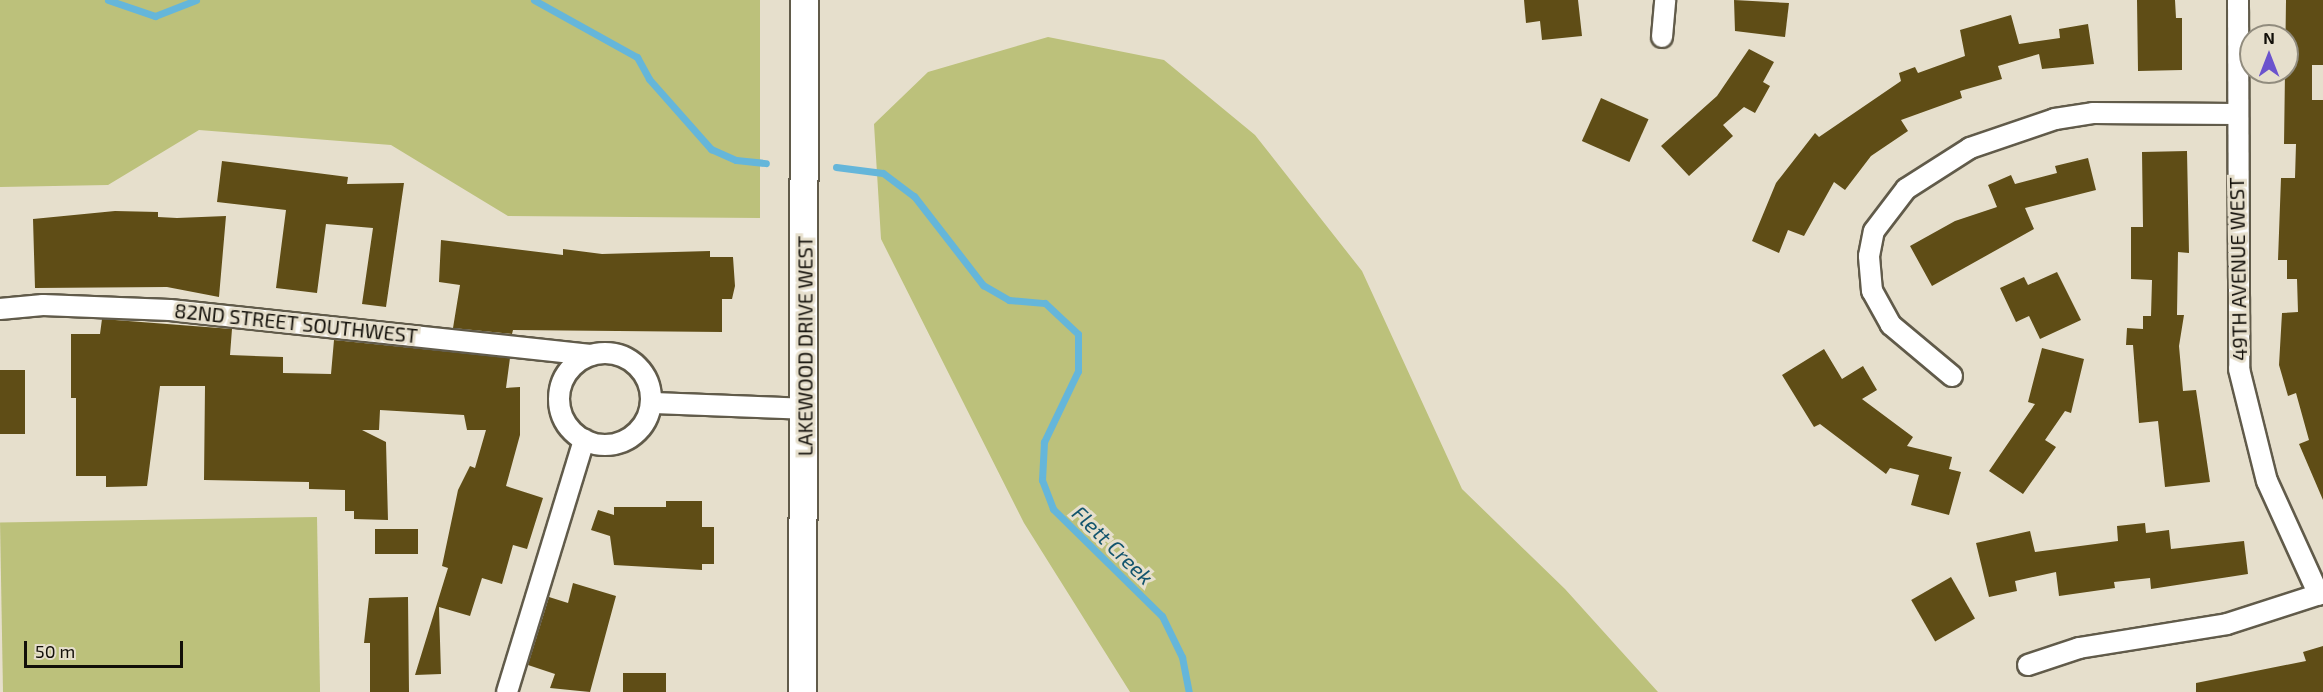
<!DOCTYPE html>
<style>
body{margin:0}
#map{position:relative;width:2323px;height:692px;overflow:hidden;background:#e6dfcc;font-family:"Exo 2",sans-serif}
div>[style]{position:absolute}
.green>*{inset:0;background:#bcc17b;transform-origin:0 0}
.stream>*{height:7px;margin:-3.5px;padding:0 3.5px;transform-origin:3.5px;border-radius:3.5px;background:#65b6da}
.building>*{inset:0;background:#5f4d16;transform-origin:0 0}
.roads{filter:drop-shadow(2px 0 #615b4a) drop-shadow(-2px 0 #615b4a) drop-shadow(0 2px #615b4a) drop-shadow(0 -2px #615b4a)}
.street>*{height:20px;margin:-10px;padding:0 10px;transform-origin:10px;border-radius:10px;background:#fff}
.street>.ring{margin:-10px;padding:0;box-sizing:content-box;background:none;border:20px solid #fff;border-radius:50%}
.secondary>*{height:27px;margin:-13.5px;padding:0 13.5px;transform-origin:13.5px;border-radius:13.5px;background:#fff}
span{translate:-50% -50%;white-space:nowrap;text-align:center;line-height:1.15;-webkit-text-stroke:6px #e6dfcc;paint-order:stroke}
.street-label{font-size:20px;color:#120f09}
.water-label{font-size:21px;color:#12546d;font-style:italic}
.north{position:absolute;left:2239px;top:24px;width:60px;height:60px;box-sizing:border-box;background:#e6dfcc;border:2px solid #918c7e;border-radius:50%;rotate:0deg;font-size:16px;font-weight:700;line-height:24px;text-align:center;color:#120f09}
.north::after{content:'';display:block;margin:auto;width:21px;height:27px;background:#6b53cd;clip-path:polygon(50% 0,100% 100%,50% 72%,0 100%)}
.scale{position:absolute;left:24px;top:641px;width:159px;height:27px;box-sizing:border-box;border:3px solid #120f09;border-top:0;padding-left:8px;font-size:18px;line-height:21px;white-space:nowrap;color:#120f09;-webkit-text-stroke:4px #e6dfcc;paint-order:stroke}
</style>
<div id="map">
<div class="green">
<div style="clip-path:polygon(0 0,760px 0,760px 218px,508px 216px,391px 145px,199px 130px,108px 185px,0 187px)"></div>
<div style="clip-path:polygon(1048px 37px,1164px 60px,1255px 135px,1362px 271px,1462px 489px,1565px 589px,1658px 692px,1130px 692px,1024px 523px,881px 239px,874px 124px,928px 72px)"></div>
<div style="left:317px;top:517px;width:175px;height:317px;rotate:89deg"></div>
</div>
<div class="stream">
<div style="left:108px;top:0;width:50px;rotate:18.8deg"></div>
<div style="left:155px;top:16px;width:44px;rotate:-21.3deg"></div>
<div style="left:534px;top:0;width:118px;rotate:29deg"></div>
<div style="left:637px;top:57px;width:25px;rotate:61deg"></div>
<div style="left:649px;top:79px;width:94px;rotate:48.5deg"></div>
<div style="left:711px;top:149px;width:27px;rotate:24deg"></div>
<div style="left:736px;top:160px;width:30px;rotate:6deg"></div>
<div style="left:836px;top:167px;width:47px;rotate:7.3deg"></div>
<div style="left:883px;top:173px;width:39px;rotate:37deg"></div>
<div style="left:914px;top:196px;width:113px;rotate:52.2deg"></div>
<div style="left:983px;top:285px;width:30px;rotate:30deg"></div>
<div style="left:1009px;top:300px;width:36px;rotate:5deg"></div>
<div style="left:1045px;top:303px;width:45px;rotate:43.2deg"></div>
<div style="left:1078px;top:334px;width:37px;rotate:90deg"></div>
<div style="left:1078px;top:371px;width:79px;rotate:115.6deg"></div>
<div style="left:1044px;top:442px;width:38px;rotate:93deg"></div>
<div style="left:1042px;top:480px;width:31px;rotate:69deg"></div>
<div style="left:1053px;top:509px;width:153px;rotate:44.5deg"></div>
<div style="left:1162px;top:616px;width:46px;rotate:64deg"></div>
<div style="left:1182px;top:657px;width:36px;rotate:79deg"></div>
</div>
<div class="building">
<div style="clip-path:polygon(1524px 0,1578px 0,1582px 36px,1542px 40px,1540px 21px,1526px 23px)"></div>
<div style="clip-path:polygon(1734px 0,1789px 3px,1785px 37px,1735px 31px)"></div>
<div style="clip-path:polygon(2137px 0,2175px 0,2176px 18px,2182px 18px,2182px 70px,2138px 71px)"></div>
<div style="clip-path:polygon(2286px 0,2323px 0,2323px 65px,2312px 65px,2312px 100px,2323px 100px,2323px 500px,2299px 444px,2309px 440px,2296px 393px,2288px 396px,2279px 365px,2282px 313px,2298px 312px,2297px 279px,2287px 279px,2287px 260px,2278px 260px,2281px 178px,2295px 178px,2296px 144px,2284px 144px)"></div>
<div style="clip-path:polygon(2011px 15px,2019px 44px,2060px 38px,2059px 29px,2088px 24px,2094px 64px,2042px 69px,2039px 54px,1998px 66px,2002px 79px,1960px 91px,1962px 98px,1901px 120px,1908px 131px,1871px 156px,1845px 190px,1834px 182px,1804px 236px,1788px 230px,1779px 253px,1752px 241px,1776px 183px,1815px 133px,1819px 137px,1901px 81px,1899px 73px,1915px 67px,1918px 73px,1965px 56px,1960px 30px)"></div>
<div style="clip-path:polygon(1749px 49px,1774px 62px,1763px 82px,1770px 86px,1755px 113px,1744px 107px,1723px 125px,1733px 136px,1689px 176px,1661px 146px,1717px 96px)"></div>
<div style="left:1601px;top:98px;width:52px;height:47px;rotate:24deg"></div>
<div style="clip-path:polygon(2187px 151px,2189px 253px,2178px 252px,2177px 315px,2184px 315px,2179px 346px,2183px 391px,2196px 390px,2210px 482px,2165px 487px,2158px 421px,2139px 423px,2133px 345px,2126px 345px,2127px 328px,2143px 329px,2143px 316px,2151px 316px,2152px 280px,2131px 279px,2131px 227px,2143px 227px,2142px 152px)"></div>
<div style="clip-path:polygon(2088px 158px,2096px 190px,2025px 208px,2034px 229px,1932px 286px,1910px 246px,1955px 221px,1997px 207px,1988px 185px,2011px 175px,2015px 184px,2057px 173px,2055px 166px)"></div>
<div style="clip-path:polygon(222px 161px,348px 177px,347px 184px,404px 183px,386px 307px,362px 304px,373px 228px,326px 224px,317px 293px,276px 288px,286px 210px,217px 202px)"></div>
<div style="clip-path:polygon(115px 211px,158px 212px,158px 217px,177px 218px,226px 216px,219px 297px,167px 287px,35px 288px,33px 219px)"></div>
<div style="clip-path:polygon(441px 240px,563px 255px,563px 249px,602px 254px,710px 251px,710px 257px,733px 257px,735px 286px,732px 299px,722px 299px,722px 332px,513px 330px,512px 334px,453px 328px,460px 285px,439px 282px)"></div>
<div style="clip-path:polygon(2057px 272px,2081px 320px,2040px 339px,2029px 316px,2016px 322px,2000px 288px,2024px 277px,2028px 285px)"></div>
<div style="clip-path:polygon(102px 319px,232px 329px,230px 355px,283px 357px,283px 373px,331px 374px,334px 340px,510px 358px,506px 388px,520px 387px,520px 435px,506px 486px,543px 498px,527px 549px,513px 545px,502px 584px,482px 578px,470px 616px,439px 607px,441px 674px,415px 675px,448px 568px,442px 566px,458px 490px,470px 466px,475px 468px,486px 430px,467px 430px,464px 415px,380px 410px,379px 430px,362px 430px,386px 442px,388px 520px,354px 519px,354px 511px,345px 511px,345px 490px,309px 489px,309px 482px,204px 480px,205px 386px,160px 386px,147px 486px,106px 487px,106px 476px,76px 476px,76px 398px,71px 398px,71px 334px,100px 334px)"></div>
<div style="clip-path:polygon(2042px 348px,2084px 359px,2071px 413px,2065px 411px,2045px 440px,2056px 447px,2023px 494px,1989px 471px,2035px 404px,2028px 402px)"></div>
<div style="clip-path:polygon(1824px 349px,1842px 379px,1863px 366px,1877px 390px,1862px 399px,1913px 437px,1907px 446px,1952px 457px,1949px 469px,1961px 472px,1949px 515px,1911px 505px,1919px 475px,1890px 468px,1886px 474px,1820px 424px,1814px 427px,1782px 375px)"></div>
<div style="left:0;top:370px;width:25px;height:64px"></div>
<div style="clip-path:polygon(666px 501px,702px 501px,702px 527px,714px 527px,714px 564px,702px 564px,702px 570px,614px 565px,610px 536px,591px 530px,598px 510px,614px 515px,614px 507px,666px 507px)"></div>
<div style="clip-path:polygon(2145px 523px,2146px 533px,2169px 530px,2171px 549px,2244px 541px,2248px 574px,2151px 589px,2150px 578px,2114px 582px,2115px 588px,2059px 596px,2056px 572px,2015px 581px,2017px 591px,1989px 597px,1976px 543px,2030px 531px,2035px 552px,2118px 541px,2117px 526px)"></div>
<div style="left:375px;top:529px;width:43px;height:25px"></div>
<div style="left:1951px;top:577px;width:48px;height:46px;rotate:60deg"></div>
<div style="clip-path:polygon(573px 583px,616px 596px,590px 692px,550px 688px,555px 674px,528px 665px,549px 597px,568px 603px)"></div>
<div style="clip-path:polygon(408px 597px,409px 692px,370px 692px,370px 643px,364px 643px,369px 598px)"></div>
<div style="clip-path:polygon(2323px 646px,2323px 692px,2196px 692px,2196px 683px,2306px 661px,2303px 652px)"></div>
<div style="left:623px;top:673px;width:43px;height:19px"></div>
</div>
<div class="roads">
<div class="street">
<div style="left:2238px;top:0;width:369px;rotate:89.8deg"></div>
<div style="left:2239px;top:369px;width:115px;rotate:76deg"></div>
<div style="left:2267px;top:481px;width:125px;rotate:65.5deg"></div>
<div style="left:1662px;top:37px;width:37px;rotate:-85deg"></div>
<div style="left:0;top:309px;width:43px;rotate:-5.3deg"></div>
<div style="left:43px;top:305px;width:127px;rotate:2.3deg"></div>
<div style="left:170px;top:310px;width:423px;rotate:6.1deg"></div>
<div class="ring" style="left:559px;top:353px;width:72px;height:72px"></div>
<div style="left:1952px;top:376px;width:80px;rotate:-140.1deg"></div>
<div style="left:1891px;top:325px;width:39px;rotate:-119deg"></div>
<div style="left:1872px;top:291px;width:35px;rotate:-95deg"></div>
<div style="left:1869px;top:256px;width:25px;rotate:-79deg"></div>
<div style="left:1874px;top:231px;width:53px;rotate:-52.7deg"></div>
<div style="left:1906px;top:189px;width:76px;rotate:-32.6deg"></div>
<div style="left:1970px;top:148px;width:90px;rotate:-18.8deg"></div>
<div style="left:2055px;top:119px;width:38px;rotate:-9deg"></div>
<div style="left:2093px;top:113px;width:143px;rotate:0.4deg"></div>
<div style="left:651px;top:403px;width:155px;rotate:2.2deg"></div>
<div style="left:2028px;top:665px;width:54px;rotate:-18.4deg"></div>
<div style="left:2079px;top:648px;width:150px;rotate:-9.2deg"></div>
<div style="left:2227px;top:624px;width:101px;rotate:-17.9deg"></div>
<div style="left:507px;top:692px;width:264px;rotate:-73deg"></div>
</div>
<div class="secondary">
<div style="left:802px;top:692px;width:692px;rotate:-89.83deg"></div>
</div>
</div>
<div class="street-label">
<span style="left:2238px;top:269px;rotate:-91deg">49TH AVENUE WEST</span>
<span style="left:296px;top:323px;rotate:6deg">82ND STREET SOUTHWEST</span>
<span style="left:805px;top:346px;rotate:-90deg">LAKEWOOD DRIVE WEST</span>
</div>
<div class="water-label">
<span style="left:1113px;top:545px;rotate:44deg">Flett Creek</span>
</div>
<div class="north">N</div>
<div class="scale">50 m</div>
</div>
